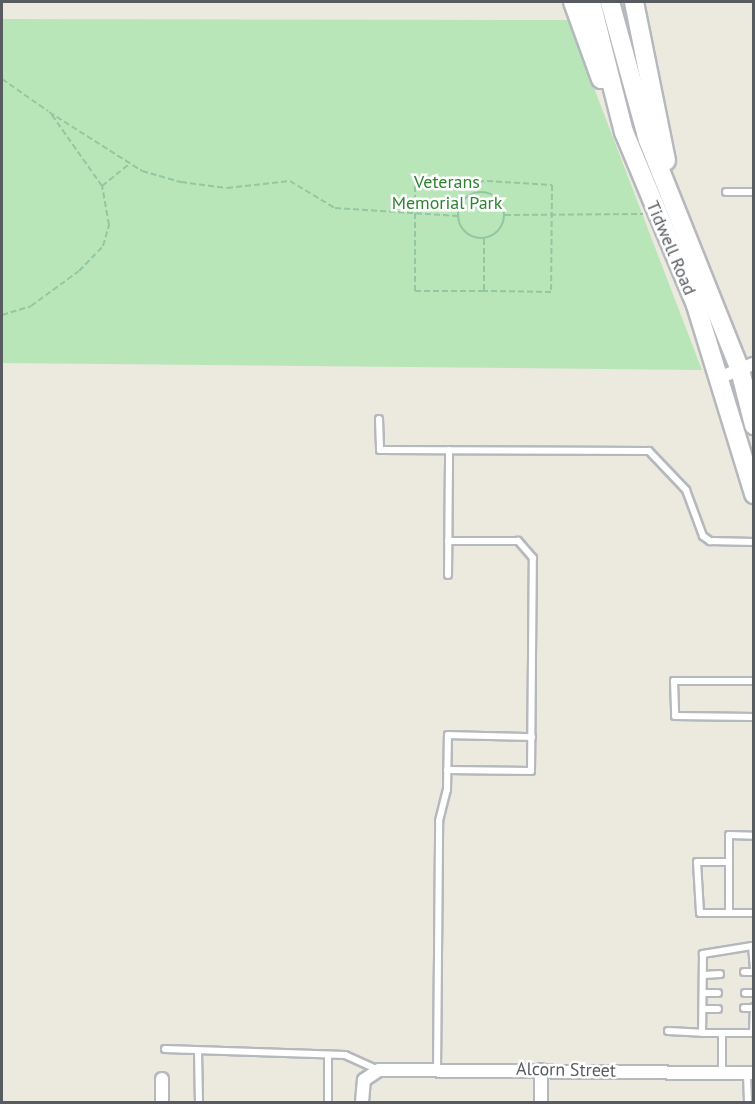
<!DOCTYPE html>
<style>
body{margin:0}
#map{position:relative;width:755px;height:1104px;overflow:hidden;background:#ece9df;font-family:"PT Sans",sans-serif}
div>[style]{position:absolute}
.green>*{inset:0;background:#b9e6b9}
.path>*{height:2px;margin-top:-1px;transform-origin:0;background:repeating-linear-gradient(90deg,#92c7a1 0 6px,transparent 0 9px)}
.path>.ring{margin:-1px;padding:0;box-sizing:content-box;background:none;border:2px solid #92c7a1;border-radius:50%}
.roads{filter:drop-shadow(2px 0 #b5b8bd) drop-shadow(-2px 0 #b5b8bd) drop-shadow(0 2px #b5b8bd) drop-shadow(0 -2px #b5b8bd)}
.lane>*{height:6px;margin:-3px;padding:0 3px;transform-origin:3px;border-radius:3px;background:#fff}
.street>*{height:12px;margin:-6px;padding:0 6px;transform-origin:6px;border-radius:6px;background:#fff}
.secondary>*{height:18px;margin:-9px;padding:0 9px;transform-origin:9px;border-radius:9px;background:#fff}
span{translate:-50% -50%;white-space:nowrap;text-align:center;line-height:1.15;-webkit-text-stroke:5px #fff;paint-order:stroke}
.park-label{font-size:18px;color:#2e8232}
.street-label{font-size:18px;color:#585c61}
.frame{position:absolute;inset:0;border:3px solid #585c61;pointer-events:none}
</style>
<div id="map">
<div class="green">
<div style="clip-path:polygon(2px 19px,568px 20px,702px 370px,2px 363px)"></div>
</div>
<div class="path">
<div style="left:2px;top:79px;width:56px;rotate:34.8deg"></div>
<div style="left:49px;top:112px;width:110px;rotate:32.4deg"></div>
<div style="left:142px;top:171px;width:41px;rotate:15.8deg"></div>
<div style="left:181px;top:182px;width:46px;rotate:7.4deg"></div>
<div style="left:227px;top:188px;width:63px;rotate:-6.3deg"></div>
<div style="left:290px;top:181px;width:52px;rotate:31deg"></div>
<div style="left:335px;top:208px;width:123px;rotate:3.7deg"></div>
<div style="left:102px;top:186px;width:35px;rotate:-39deg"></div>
<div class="ring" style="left:458px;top:192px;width:44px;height:44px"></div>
<div style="left:505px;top:215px;width:138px;rotate:-0.4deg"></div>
<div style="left:484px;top:239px;width:52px;rotate:90deg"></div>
<div style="left:484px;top:291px;width:69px;rotate:180deg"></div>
<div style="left:415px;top:291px;width:105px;rotate:-90deg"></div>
<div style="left:415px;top:186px;width:72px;rotate:-4deg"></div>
<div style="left:487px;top:181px;width:65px;rotate:3.5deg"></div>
<div style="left:552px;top:185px;width:107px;rotate:90.5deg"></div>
<div style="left:551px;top:292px;width:67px;rotate:-179.1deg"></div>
<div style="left:2px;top:315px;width:30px;rotate:-17deg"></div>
<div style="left:31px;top:306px;width:59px;rotate:-36.1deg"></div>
<div style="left:79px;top:271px;width:35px;rotate:-46deg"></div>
<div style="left:103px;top:246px;width:22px;rotate:-74deg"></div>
<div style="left:109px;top:225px;width:40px;rotate:-100deg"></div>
<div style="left:102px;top:186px;width:87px;rotate:-125.2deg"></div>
</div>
<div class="roads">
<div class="lane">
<div style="left:726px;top:192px;width:28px"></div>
<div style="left:379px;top:419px;width:31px;rotate:88deg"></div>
<div style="left:380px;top:450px;width:269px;rotate:0.2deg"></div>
<div style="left:649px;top:451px;width:54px;rotate:46.5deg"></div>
<div style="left:686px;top:490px;width:49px;rotate:69.7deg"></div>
<div style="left:703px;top:536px;width:9px;rotate:36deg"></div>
<div style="left:710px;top:541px;width:44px;rotate:1.3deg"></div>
<div style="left:448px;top:575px;width:125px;rotate:-89.5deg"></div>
<div style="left:754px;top:681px;width:80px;rotate:180deg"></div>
<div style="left:674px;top:681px;width:35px;rotate:88deg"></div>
<div style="left:675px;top:716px;width:79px;rotate:0.7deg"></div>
<div style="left:447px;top:770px;width:84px;rotate:0.7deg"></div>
<div style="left:531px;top:771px;width:213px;rotate:-89.5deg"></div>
<div style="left:533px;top:558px;width:23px;rotate:-131deg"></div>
<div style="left:518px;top:541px;width:70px;rotate:180deg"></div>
<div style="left:729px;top:862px;width:32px;rotate:180deg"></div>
<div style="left:697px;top:862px;width:51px;rotate:86.6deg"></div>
<div style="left:700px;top:913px;width:54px"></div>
<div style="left:729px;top:913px;width:78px;rotate:-90deg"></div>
<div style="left:729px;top:835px;width:25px;rotate:2deg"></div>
<div style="left:754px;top:969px;width:23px;rotate:-95deg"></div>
<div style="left:752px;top:946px;width:50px;rotate:170.7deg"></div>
<div style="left:703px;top:954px;width:79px;rotate:90.7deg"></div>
<div style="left:702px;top:1033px;width:51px"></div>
<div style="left:753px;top:1033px;width:26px;rotate:-88deg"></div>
<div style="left:744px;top:972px;width:10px"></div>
<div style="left:703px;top:975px;width:17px;rotate:-3deg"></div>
<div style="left:703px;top:993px;width:15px"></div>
<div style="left:745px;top:993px;width:9px"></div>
<div style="left:744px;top:1008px;width:9px"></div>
<div style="left:703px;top:1009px;width:15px"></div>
<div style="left:668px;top:1031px;width:34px;rotate:3deg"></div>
<div style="left:165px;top:1049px;width:180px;rotate:1.9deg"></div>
<div style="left:345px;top:1055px;width:36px;rotate:24deg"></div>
<div style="left:198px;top:1051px;width:51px;rotate:88.9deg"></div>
<div style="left:328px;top:1056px;width:46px;rotate:90deg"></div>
<div style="left:437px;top:1070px;width:249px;rotate:-89.5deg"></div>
<div style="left:439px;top:821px;width:32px;rotate:-76deg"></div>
<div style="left:447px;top:790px;width:55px;rotate:-89deg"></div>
<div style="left:448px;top:735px;width:84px;rotate:1.4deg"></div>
<div style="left:722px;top:1072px;width:39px;rotate:-90deg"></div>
<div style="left:747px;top:1073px;width:29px;rotate:88deg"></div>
</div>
<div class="street">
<div style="left:721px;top:377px;width:35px;rotate:-22deg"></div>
<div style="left:162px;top:1102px;width:23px;rotate:-90deg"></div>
<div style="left:362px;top:1102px;width:22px;rotate:-85deg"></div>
<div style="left:364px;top:1080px;width:18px;rotate:-34deg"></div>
<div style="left:379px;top:1070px;width:375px;rotate:0.5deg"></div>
<div style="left:541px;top:1102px;width:32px;rotate:-90deg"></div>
</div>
<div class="secondary">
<div style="left:573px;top:2px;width:82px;rotate:70deg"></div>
<div style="left:591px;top:2px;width:134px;rotate:75.8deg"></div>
<div style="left:624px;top:132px;width:187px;rotate:67.4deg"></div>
<div style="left:696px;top:305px;width:198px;rotate:72.9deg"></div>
<div style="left:610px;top:2px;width:143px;rotate:74.6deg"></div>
<div style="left:648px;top:140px;width:248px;rotate:68.2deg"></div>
<div style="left:740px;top:370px;width:57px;rotate:75.7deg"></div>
<div style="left:634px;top:2px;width:162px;rotate:78.6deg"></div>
</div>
</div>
<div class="park-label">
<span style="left:447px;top:193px">Veterans<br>Memorial Park</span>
</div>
<div class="street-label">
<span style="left:671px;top:248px;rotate:67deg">Tidwell Road</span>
<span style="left:566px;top:1070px;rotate:1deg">Alcorn Street</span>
</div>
<div class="frame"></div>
</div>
